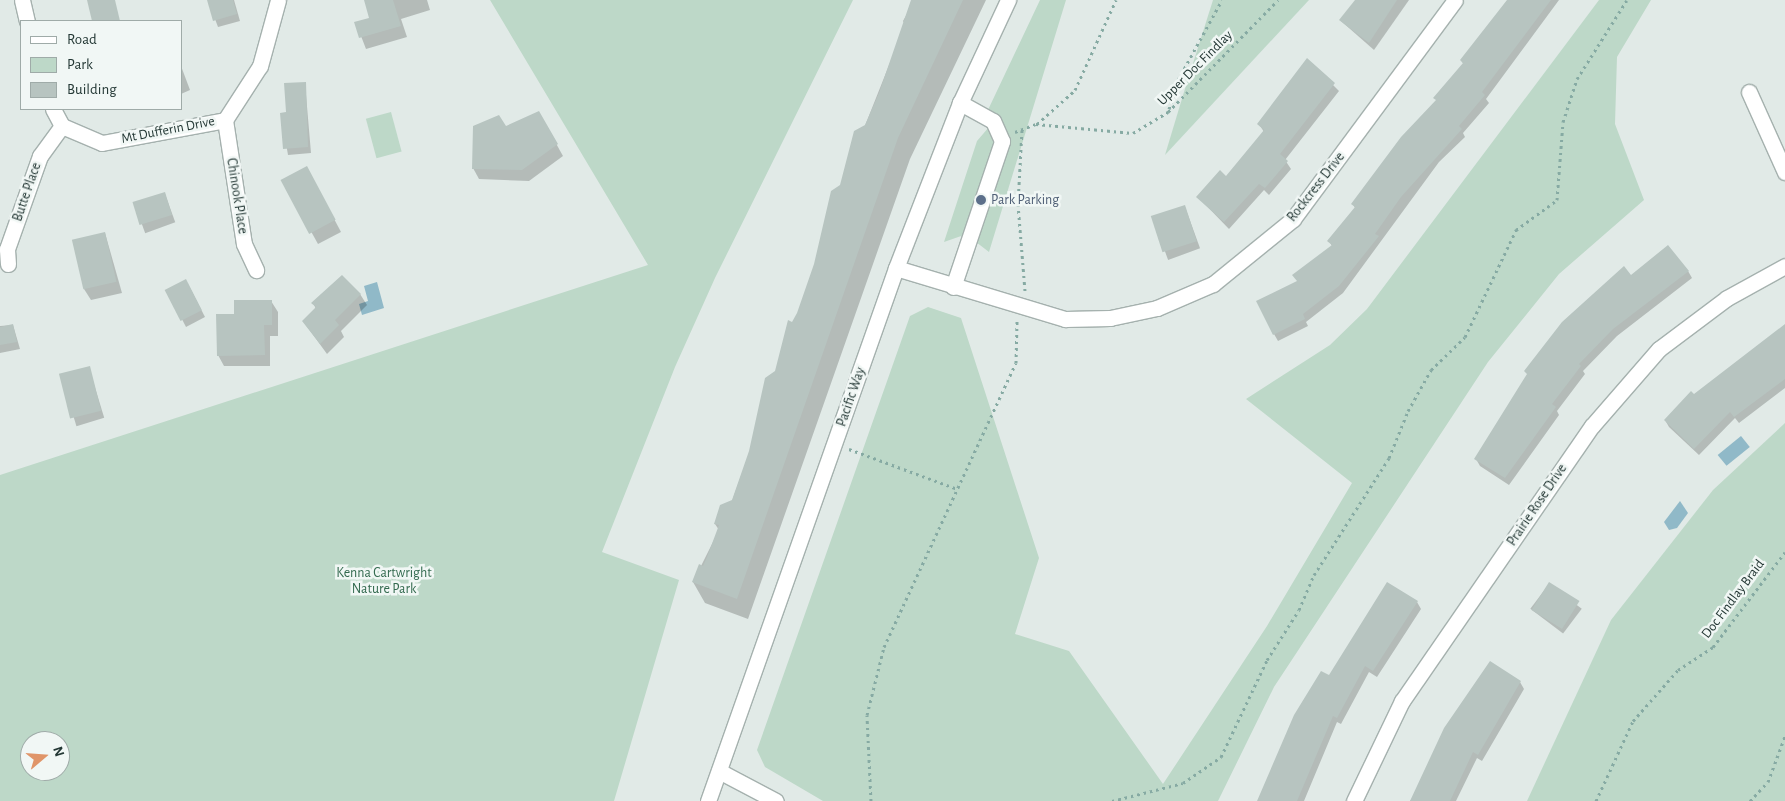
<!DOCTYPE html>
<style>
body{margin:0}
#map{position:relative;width:1785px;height:801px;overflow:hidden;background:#e1eae7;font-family:"Alegreya Sans",sans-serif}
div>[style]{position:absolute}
.green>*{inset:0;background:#bdd8c8;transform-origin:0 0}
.water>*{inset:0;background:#90b9c8;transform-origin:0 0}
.shadow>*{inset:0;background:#0003;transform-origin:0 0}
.building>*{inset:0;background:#b7c4c0;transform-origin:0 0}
.path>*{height:3px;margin-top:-1.5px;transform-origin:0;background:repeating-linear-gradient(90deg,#86aaa3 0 2.5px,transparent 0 6.5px)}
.roads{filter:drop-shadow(1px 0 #a5b1ae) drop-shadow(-1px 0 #a5b1ae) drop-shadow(0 1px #a5b1ae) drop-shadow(0 -1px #a5b1ae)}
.minor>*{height:15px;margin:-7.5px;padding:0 7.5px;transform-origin:7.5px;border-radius:7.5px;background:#fff}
.dots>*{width:14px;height:14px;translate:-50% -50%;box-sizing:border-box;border:2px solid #f1f7f5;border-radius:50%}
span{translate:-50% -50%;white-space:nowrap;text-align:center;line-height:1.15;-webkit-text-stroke:5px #f1f7f5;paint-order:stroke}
.street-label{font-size:14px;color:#243835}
.service-label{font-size:14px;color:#4e5e75}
.left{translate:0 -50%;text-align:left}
.park-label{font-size:14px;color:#336a4f}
.legend{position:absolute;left:20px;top:20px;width:162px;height:90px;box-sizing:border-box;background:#f1f7f5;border:1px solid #9faba8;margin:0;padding:6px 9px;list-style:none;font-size:15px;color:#243835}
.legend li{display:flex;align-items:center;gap:10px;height:25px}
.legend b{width:25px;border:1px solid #9faba8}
.north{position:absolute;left:20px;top:731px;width:50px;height:50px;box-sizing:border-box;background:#f1f7f5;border:1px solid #9faba8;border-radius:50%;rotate:72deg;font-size:14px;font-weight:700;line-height:20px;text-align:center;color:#243835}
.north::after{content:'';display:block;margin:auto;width:18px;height:22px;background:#e09569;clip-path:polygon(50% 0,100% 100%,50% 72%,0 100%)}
</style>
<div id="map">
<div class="green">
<div style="clip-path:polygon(evenodd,490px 0,853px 0,715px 278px,675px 367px,602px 552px,679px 580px,614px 801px,0 801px,0 475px,648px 265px,490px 0,30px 741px,60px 741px,60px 771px,30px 771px,30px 741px)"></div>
<div style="clip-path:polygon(1040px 0,1066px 0,989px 252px,976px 242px,969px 264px,956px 260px,964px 235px,944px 242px,977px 141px,995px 120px,987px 112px)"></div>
<div style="clip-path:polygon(1213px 0,1309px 0,1165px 155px,1184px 92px)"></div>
<div style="clip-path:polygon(1599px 0,1651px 0,1617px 57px,1615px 124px,1644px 200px,1559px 274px,1488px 362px,1274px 687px,1218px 801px,823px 801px,765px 767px,757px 750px,910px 316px,928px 307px,961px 318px,1039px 558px,1015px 634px,1069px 651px,1163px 784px,1267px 626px,1352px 483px,1246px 399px,1330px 345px,1367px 309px)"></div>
<div style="left:391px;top:112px;width:41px;height:26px;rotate:75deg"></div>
<div style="clip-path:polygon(1785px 423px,1785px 801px,1527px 801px,1611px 620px,1713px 490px)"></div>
</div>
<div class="water">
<div style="clip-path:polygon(377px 282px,384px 308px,362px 315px,359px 304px,368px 301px,364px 286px)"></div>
<div style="left:1741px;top:436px;width:14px;height:30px;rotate:51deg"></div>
<div style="clip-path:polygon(1680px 501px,1688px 513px,1677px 528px,1669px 530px,1664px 522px)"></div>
</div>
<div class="shadow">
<div style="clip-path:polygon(208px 0,234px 0,240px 21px,218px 27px)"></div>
<div style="clip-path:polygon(365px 0,427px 0,430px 10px,401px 19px,407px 37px,366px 49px,356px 23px,371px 19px)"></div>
<div style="clip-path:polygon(915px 0,986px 0,910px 159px,748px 619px,705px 603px,693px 582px,719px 530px,715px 524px,732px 501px,750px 451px,766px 379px,776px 372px,813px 273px,832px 192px,841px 186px,905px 25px,903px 21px)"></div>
<div style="clip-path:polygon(1356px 0,1409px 0,1374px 50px,1341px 21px)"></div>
<div style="clip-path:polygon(1509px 0,1559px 0,1486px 99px,1489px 103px,1463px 133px,1465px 137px,1439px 162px,1343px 293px,1306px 322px,1308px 326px,1278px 341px,1274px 334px,1298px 282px,1332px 246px,1329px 241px,1355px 208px,1353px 204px,1437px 102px,1464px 65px,1461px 60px)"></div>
<div style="clip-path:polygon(1308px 60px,1339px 91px,1285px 160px,1291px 169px,1269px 195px,1264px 190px,1229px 229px,1198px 197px,1227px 177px,1264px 132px,1259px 124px)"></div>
<div style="clip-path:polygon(181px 66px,190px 90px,181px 94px)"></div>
<div style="clip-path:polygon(305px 83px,311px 153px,288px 155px,281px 114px,287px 113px)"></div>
<div style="clip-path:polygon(539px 113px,563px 156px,529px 181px,479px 179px,473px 168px,506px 127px)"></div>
<div style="clip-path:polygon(313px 179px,341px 232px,318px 244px,283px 181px)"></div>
<div style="left:165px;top:194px;width:30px;height:32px;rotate:70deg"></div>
<div style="left:1185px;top:207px;width:44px;height:34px;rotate:70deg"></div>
<div style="clip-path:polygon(105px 233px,122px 293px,91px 300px,84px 289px)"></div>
<div style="clip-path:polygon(1688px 271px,1692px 278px,1617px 336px,1583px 371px,1585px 374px,1557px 411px,1559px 415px,1509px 485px,1480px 466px,1476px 459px,1631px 277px)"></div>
<div style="clip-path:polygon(190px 288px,205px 317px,186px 327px,167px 290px)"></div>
<div style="clip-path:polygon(360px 294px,367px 305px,341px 331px,344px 337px,327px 354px,303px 321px,316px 309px,313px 303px)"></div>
<div style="clip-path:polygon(271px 301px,278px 312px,278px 336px,270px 336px,270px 366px,224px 366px,218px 355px)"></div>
<div style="clip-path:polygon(13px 325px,20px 349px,0 353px,0 326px)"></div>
<div style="clip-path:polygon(1785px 338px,1785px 388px,1739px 423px,1735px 418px,1699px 455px,1669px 427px,1665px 420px,1694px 396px)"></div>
<div style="left:89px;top:368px;width:52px;height:29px;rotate:73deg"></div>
<div style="left:1549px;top:584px;width:41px;height:31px;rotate:37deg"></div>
<div style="clip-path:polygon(1417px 602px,1421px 609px,1377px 677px,1369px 672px,1341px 724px,1337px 722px,1304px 801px,1258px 801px,1329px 677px)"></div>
<div style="clip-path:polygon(1520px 682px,1524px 689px,1482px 761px,1477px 758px,1456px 801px,1410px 801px)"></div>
</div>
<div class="building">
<div style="clip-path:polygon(87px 0,115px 0,120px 21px,92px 21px)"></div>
<div style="clip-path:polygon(207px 0,233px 0,237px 14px,213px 21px)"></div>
<div style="clip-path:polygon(364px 0,393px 0,401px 26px,359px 38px,354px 22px,369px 18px)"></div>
<div style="clip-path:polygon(911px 0,963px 0,898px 138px,737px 599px,692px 582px,699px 564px,703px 566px,707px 557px,719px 525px,714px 524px,720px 505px,732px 500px,749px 451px,765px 378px,775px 371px,788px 320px,792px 322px,797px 313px,814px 264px,831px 191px,840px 185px,854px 131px,865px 125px,879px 93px)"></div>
<div style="clip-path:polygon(1355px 0,1397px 0,1369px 43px,1339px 20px)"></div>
<div style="clip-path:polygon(1507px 0,1551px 0,1482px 92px,1485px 95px,1459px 126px,1462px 129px,1401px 197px,1375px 234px,1379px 236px,1339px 286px,1303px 314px,1305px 319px,1273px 335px,1256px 301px,1297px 281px,1292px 275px,1332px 245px,1327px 241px,1355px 207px,1351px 204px,1401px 137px,1436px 100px,1433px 98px,1463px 63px,1460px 60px)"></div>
<div style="clip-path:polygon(1307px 58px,1335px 83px,1280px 154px,1288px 161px,1265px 188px,1259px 184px,1224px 222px,1196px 197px,1220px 170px,1226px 176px,1264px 130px,1257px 124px)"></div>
<div style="clip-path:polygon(306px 82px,308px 147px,283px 149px,280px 113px,286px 112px,284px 83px)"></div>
<div style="clip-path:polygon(539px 111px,558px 144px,522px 170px,472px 169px,473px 126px,499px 115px,506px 126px)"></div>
<div style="left:307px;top:166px;width:61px;height:30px;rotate:62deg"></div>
<div style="left:165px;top:192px;width:24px;height:34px;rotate:73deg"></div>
<div style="left:1185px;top:205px;width:38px;height:36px;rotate:72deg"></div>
<div style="left:105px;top:232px;width:51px;height:34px;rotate:77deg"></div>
<div style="clip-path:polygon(1668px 245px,1689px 271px,1613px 329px,1579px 364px,1581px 366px,1552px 404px,1556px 407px,1505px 478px,1474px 459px,1527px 374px,1524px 371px,1562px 322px,1624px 266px,1631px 275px)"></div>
<div style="clip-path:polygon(342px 275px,361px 294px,335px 320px,339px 325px,320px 344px,302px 321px,316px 307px,311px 303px)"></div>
<div style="left:186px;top:279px;width:35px;height:24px;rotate:63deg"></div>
<div style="clip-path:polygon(234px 300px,272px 300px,272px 325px,264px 325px,265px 355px,217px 356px,216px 314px,234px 314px)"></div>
<div style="clip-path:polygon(13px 324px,17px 342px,0 345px,0 327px)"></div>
<div style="clip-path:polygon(1785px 324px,1785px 379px,1734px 417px,1730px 412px,1694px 449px,1664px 420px,1691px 391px,1694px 394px)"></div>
<div style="left:90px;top:366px;width:46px;height:32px;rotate:76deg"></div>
<div style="clip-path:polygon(1387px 582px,1418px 601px,1373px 671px,1365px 666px,1337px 718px,1333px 716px,1297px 801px,1257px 801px,1294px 715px,1321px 671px,1329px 675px)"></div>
<div style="left:1549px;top:582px;width:36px;height:33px;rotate:32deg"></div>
<div style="clip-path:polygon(1490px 661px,1521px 681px,1478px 755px,1473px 752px,1450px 801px,1410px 801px,1444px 728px)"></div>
</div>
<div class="path">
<div style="left:1169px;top:109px;width:30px;rotate:-73deg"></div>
<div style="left:1178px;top:80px;width:91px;rotate:-61.2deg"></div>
<div style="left:1037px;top:124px;width:51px;rotate:-41.8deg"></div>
<div style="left:1075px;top:90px;width:99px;rotate:-65.5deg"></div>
<div style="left:1022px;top:130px;width:74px;rotate:93.1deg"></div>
<div style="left:1018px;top:204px;width:87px;rotate:85.4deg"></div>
<div style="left:1015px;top:132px;width:22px;rotate:-21deg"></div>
<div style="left:1036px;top:124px;width:97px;rotate:5.3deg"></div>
<div style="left:1133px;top:133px;width:41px;rotate:-31deg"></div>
<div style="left:1168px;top:112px;width:157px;rotate:-45.5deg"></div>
<div style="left:849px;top:449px;width:116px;rotate:20.2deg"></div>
<div style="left:871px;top:801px;width:86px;rotate:-92.7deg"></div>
<div style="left:867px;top:715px;width:70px;rotate:-76deg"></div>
<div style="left:884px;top:647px;width:313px;rotate:-65.1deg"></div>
<div style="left:1016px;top:363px;width:42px;rotate:-88.6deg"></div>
<div style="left:1112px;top:801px;width:73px;rotate:-14.2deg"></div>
<div style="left:1183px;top:783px;width:46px;rotate:-34.4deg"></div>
<div style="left:1221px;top:757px;width:107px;rotate:-64.6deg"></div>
<div style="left:1267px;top:660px;width:59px;rotate:-57.4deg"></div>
<div style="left:1299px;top:610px;width:38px;rotate:-67deg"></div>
<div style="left:1314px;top:575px;width:139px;rotate:-57.3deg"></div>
<div style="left:1389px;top:458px;width:51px;rotate:-68deg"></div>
<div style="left:1408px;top:411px;width:47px;rotate:-60.7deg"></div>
<div style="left:1431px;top:370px;width:47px;rotate:-44.1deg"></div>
<div style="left:1465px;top:337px;width:119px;rotate:-64.5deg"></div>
<div style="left:1516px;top:230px;width:51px;rotate:-36.2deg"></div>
<div style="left:1557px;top:200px;width:78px;rotate:-85.6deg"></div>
<div style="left:1563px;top:122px;width:45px;rotate:-72deg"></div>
<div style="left:1577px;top:79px;width:93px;rotate:-57.7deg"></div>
<div style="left:1596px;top:801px;width:88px;rotate:-65.2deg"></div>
<div style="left:1633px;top:721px;width:68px;rotate:-48.6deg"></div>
<div style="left:1678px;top:670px;width:42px;rotate:-33.3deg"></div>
<div style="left:1713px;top:647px;width:119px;rotate:-52.8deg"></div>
<div style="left:1750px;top:801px;width:26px;rotate:-47deg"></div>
<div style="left:1768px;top:782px;width:49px;rotate:-69.7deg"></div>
</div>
<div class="roads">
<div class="minor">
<div style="left:22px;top:0;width:22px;rotate:77deg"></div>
<div style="left:1749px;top:92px;width:88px;rotate:65.8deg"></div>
<div style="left:53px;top:109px;width:19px;rotate:62deg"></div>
<div style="left:62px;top:126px;width:43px;rotate:23deg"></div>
<div style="left:102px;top:143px;width:125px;rotate:-10.6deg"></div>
<div style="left:225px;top:120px;width:64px;rotate:-57.1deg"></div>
<div style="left:260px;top:66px;width:68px;rotate:-74.7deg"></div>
<div style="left:225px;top:120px;width:125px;rotate:81.3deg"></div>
<div style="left:244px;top:244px;width:29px;rotate:65deg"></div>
<div style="left:8px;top:264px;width:15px;rotate:-94deg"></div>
<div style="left:7px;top:249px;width:99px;rotate:-70.5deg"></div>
<div style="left:40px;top:156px;width:37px;rotate:-54deg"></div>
<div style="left:896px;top:268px;width:177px;rotate:16.8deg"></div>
<div style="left:1065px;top:319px;width:45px;rotate:-1.3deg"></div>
<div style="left:1110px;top:318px;width:48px;rotate:-12deg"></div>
<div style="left:1157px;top:308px;width:61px;rotate:-23.2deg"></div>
<div style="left:1213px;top:284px;width:103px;rotate:-39.1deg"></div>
<div style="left:1293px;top:219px;width:272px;rotate:-53.5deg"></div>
<div style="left:953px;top:287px;width:154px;rotate:-71.4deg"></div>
<div style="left:1002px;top:141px;width:22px;rotate:-114deg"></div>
<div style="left:993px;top:121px;width:38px;rotate:-151deg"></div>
<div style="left:719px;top:771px;width:64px;rotate:27.8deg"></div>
<div style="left:708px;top:801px;width:565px;rotate:-70.57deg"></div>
<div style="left:896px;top:268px;width:177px;rotate:-68.8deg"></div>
<div style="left:960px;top:103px;width:114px;rotate:-65deg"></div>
<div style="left:1354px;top:801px;width:111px;rotate:-64.4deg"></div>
<div style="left:1402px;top:701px;width:334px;rotate:-55.4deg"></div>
<div style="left:1592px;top:426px;width:102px;rotate:-49deg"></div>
<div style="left:1659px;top:349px;width:85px;rotate:-36.9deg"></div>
<div style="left:1727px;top:298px;width:66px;rotate:-28.9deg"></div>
</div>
</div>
<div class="dots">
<div style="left:981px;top:200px;background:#5c6f8a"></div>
</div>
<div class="street-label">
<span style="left:1195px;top:68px;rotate:-45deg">Upper Doc Findlay</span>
<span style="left:168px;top:130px;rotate:-11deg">Mt Dufferin Drive</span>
<span style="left:1316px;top:187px;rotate:-52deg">Rockcress Drive</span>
<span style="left:27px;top:192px;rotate:-71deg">Butte Place</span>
<span style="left:237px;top:196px;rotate:81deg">Chinook Place</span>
<span style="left:851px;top:397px;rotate:-71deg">Pacific Way</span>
<span style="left:1537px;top:505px;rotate:-56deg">Prairie Rose Drive</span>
<span style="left:1733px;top:599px;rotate:-53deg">Doc Findlay Braid</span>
</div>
<div class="service-label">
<span class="left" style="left:991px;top:200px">Park Parking</span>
</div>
<div class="park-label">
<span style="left:384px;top:581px">Kenna Cartwright<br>Nature Park</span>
</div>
<ul class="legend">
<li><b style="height:6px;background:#fff"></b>Road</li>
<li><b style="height:14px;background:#bdd8c8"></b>Park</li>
<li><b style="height:14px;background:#b7c4c0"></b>Building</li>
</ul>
<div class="north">N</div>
</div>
